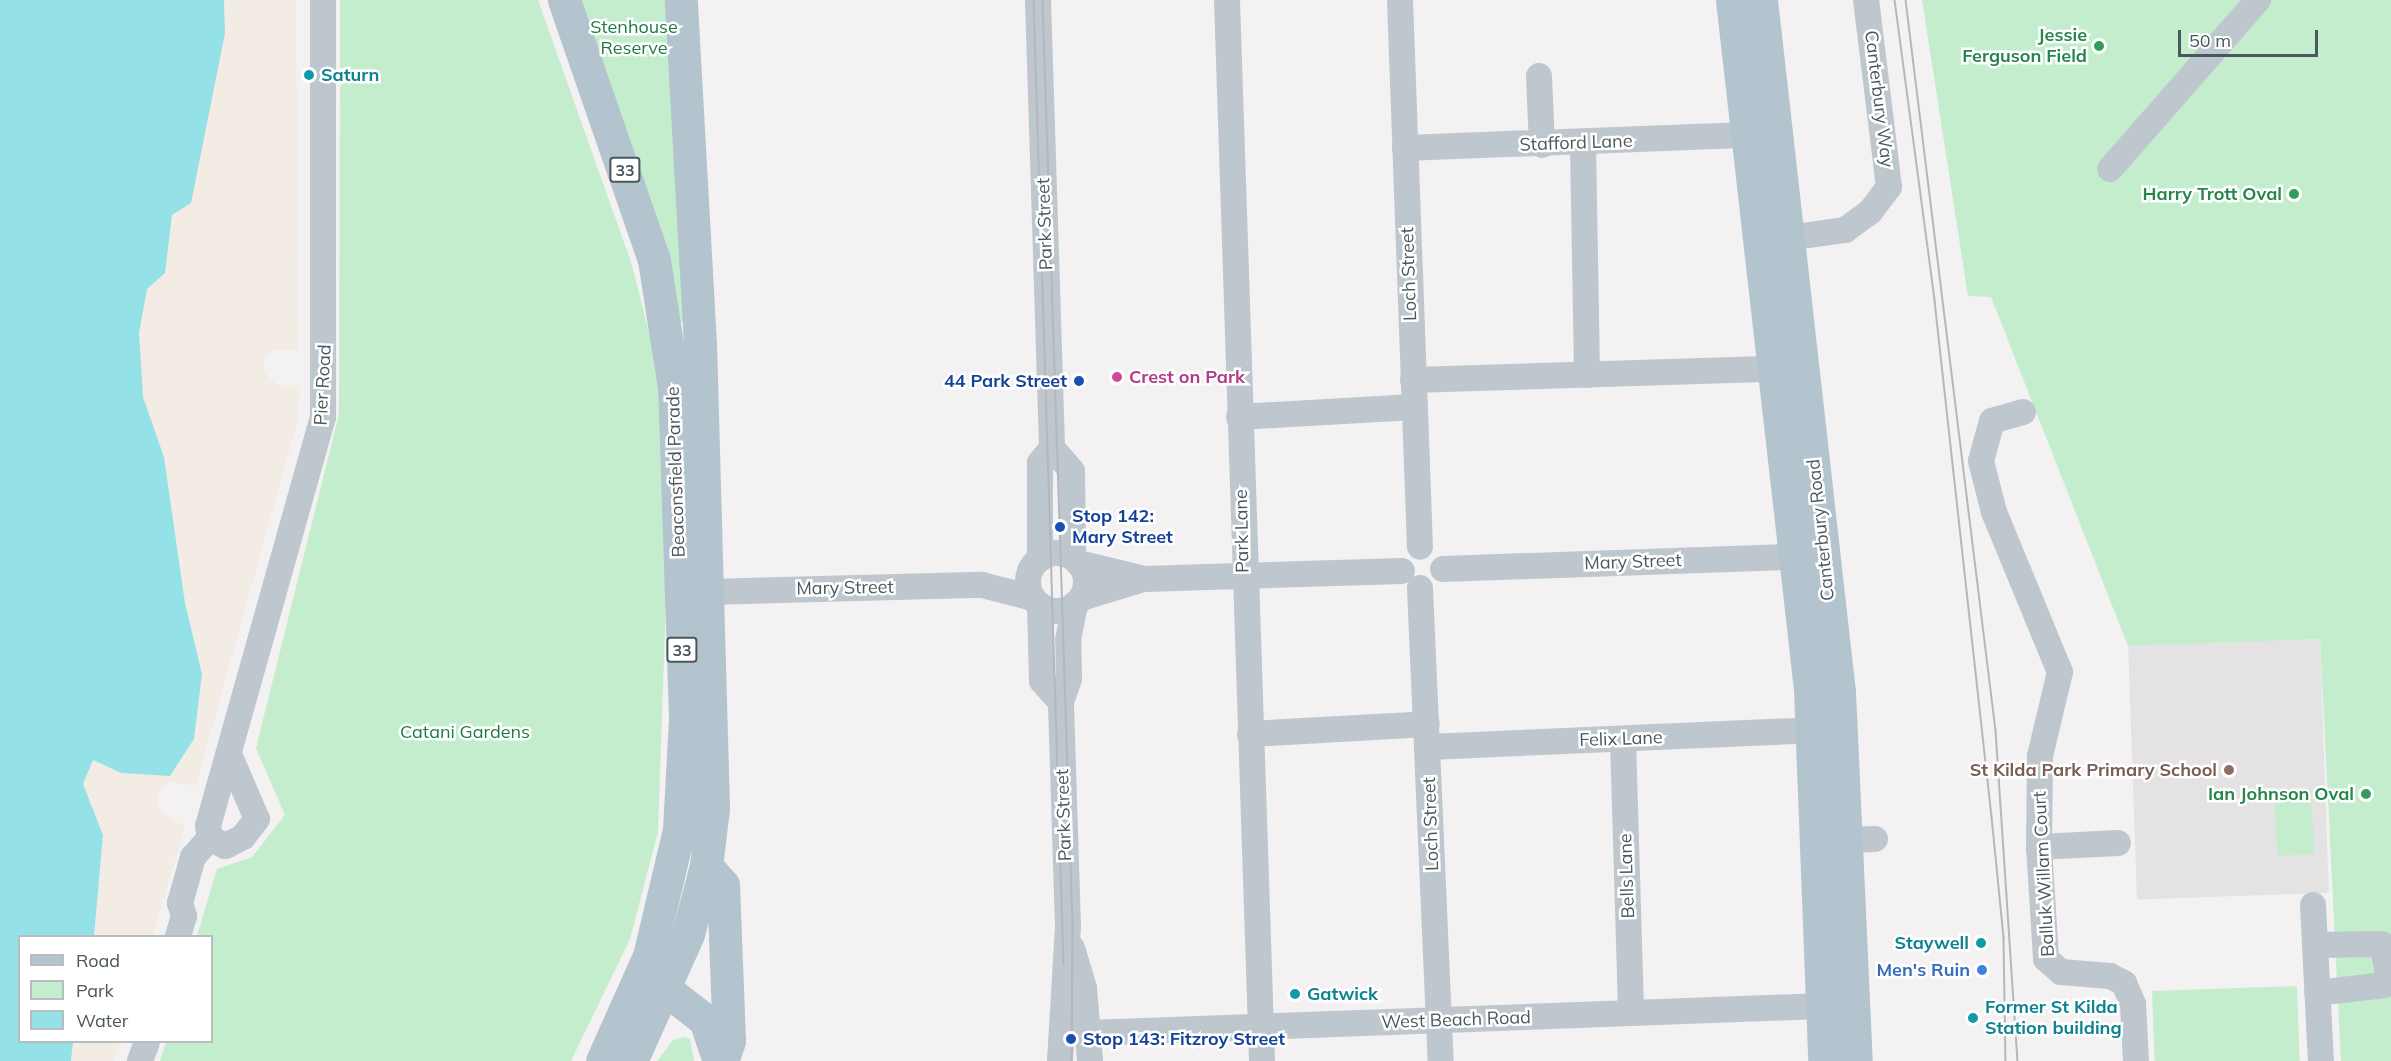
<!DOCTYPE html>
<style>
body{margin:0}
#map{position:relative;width:2391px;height:1061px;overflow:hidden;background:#f3f1f2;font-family:Mulish,sans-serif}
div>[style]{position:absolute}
.education>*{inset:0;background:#e4e2e3;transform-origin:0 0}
.green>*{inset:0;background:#c4edce;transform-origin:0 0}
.sand>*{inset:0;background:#f3ece4}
.water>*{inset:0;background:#94e1e7}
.minor>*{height:26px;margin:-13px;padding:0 13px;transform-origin:13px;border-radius:13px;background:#bec7cd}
.minor>.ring{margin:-13px;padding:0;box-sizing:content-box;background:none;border:26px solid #bec7cd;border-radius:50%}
.major>*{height:33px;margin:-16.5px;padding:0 16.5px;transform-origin:16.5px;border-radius:16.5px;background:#b3c4ce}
.tram>*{height:1.5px;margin:-0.75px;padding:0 0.75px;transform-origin:0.75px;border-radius:0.75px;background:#b4b7bb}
.dots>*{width:16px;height:16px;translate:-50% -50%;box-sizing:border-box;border:3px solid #fff;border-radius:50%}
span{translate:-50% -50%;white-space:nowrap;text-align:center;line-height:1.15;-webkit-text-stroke:5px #fff;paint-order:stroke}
.shield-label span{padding:2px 4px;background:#fff;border:2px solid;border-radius:4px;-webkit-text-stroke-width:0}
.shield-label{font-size:16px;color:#4a575e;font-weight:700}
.park-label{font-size:18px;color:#1e7b40}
.leisure-label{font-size:18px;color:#27864d;font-weight:700}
.right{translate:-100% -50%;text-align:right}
.culture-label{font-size:18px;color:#0d838f;font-weight:700}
.left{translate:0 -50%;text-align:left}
.street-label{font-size:18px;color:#4a575e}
.hotel-label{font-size:18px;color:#b23c85;font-weight:700}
.transit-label{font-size:18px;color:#164399;font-weight:700}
.education-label{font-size:18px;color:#785e54;font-weight:700}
.shop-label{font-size:18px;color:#366cbe;font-weight:700}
.legend{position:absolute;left:18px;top:935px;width:195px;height:108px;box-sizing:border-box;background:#fff;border:2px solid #b7bcbf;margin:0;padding:8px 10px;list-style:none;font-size:18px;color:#4a575e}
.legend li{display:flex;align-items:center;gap:12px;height:30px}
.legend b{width:30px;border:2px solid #b7bcbf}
.scale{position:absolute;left:2178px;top:30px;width:140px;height:27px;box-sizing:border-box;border:3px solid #4a575e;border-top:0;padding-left:8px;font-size:18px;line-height:21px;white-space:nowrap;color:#4a575e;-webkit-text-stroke:4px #fff;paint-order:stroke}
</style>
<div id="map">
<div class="education">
<div style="left:2320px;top:639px;width:254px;height:192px;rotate:88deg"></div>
</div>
<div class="green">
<div style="clip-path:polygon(340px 0,538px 0,632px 265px,650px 336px,658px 390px,666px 600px,658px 832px,630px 939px,571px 1061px,160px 1061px,166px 1042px,212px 1042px,212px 936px,197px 936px,217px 869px,252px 857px,285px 815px,256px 748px,339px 414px,340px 87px,348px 70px,340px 68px)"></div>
<div style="clip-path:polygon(581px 0,670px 0,689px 322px,681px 322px,663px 236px)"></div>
<div style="clip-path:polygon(1922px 0,2391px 0,2391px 1061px,2341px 1061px,2320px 639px,2128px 646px,1991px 297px,1968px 296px)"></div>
<div style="left:2311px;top:790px;width:64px;height:37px;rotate:87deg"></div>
<div style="left:2297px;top:986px;width:75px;height:145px;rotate:88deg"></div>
<div style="clip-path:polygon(683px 1037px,690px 1039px,694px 1061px,657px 1061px,673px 1040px)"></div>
</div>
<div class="sand">
<div style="clip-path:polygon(224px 0,296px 0,299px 350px,273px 350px,265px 358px,263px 371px,277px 385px,300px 385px,298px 419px,196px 786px,169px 782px,157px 796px,160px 811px,185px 827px,153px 936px,94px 936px,103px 835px,83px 784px,93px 760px,121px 773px,202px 674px,185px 603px,164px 457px,143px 397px,139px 333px,147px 289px,165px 273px,172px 215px,225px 33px)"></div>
<div style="clip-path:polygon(73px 1042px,121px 1042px,113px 1061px,71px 1061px)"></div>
</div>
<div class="water">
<div style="clip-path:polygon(0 0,224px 0,225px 33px,191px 203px,172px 215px,165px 273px,147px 289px,139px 333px,143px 397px,164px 457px,185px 603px,202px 674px,194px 739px,170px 776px,121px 773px,93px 760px,83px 784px,103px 835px,94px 936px,20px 936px,20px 1042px,73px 1042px,71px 1061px,0 1061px)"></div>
</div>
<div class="minor">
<div style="left:1038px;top:0;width:448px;rotate:88.2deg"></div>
<div style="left:1052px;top:448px;width:19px;rotate:129deg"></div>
<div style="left:1040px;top:463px;width:96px;rotate:90deg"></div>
<div style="left:1227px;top:0;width:1062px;rotate:88.11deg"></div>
<div style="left:1400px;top:0;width:547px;rotate:87.91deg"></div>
<div style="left:1539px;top:76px;width:69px;rotate:87.5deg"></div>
<div style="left:1583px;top:144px;width:231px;rotate:89deg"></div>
<div style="left:1405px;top:148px;width:342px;rotate:-2.2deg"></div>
<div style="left:2110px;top:169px;width:225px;rotate:-48.8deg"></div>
<div style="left:1788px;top:238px;width:58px;rotate:-8deg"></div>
<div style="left:1845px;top:230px;width:31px;rotate:-36deg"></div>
<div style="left:1870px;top:212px;width:31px;rotate:-53deg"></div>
<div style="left:1889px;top:187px;width:188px;rotate:-97deg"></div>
<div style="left:1413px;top:380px;width:360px;rotate:-1.8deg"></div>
<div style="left:2023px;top:412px;width:32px;rotate:164deg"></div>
<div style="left:1992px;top:421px;width:41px;rotate:105.4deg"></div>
<div style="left:1981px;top:461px;width:53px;rotate:75.7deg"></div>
<div style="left:1994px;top:512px;width:173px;rotate:67.6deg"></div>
<div style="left:2060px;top:672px;width:86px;rotate:103.4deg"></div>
<div style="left:2040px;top:756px;width:91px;rotate:90.6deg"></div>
<div style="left:2039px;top:847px;width:112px;rotate:86.4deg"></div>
<div style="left:2046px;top:959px;width:20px;rotate:41deg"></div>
<div style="left:2061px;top:972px;width:49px;rotate:4.7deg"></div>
<div style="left:2110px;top:976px;width:16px;rotate:27deg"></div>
<div style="left:2124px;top:983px;width:23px;rotate:67deg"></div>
<div style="left:2133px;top:1004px;width:57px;rotate:87deg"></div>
<div style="left:1239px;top:417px;width:175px;rotate:-3.3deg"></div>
<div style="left:1052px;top:448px;width:30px;rotate:49deg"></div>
<div style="left:1072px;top:471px;width:87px;rotate:89.3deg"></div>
<div class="ring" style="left:1028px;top:553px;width:32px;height:32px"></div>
<div style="left:1078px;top:563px;width:68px;rotate:13.6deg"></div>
<div style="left:1144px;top:579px;width:258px;rotate:-1.8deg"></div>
<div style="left:1443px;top:569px;width:369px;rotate:-2deg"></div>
<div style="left:1420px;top:588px;width:473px;rotate:87.5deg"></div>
<div style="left:708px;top:592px;width:274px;rotate:-1.5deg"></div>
<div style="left:982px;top:585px;width:53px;rotate:14.3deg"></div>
<div style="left:1081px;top:598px;width:66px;rotate:-16.8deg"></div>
<div style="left:1040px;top:605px;width:76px;rotate:88.5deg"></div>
<div style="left:1042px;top:681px;width:28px;rotate:48deg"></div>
<div style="left:1250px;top:734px;width:177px;rotate:-3.2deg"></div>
<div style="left:1623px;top:740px;width:273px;rotate:88.3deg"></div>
<div style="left:1428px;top:747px;width:385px;rotate:-2.5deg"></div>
<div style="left:231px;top:759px;width:65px;rotate:66.6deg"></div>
<div style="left:257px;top:819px;width:23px;rotate:128deg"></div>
<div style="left:243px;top:837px;width:20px;rotate:153deg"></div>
<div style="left:225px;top:846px;width:17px;rotate:-152deg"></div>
<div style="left:210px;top:838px;width:12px;rotate:-99deg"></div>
<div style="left:208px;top:826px;width:425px;rotate:-74.3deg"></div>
<div style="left:323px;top:417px;width:417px;rotate:-90deg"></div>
<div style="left:1829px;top:841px;width:46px;rotate:-2.5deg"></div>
<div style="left:2039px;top:847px;width:79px;rotate:-2.9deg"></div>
<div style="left:2313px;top:905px;width:156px;rotate:87.1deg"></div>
<div style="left:178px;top:936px;width:21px;rotate:-73deg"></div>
<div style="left:184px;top:916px;width:14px;rotate:-107deg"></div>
<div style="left:180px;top:903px;width:48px;rotate:-74.2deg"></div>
<div style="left:193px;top:857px;width:25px;rotate:-48deg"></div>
<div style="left:2315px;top:945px;width:67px;rotate:-0.9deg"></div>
<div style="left:2382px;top:944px;width:29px;rotate:78deg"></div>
<div style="left:2388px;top:972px;width:13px;rotate:103deg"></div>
<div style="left:2385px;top:985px;width:68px;rotate:173.3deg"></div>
<div style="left:1072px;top:948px;width:42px;rotate:73.3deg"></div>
<div style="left:1084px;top:988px;width:73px;rotate:85.3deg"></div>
<div style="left:1090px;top:1033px;width:732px;rotate:-2.11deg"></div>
<div style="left:140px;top:1061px;width:20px;rotate:-70deg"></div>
<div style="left:1060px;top:1061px;width:134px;rotate:-86.6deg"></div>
<div style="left:1068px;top:927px;width:225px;rotate:-91.8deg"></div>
<div style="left:1061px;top:702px;width:24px;rotate:-71deg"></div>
<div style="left:1069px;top:679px;width:39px;rotate:-91deg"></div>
<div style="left:1068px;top:640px;width:37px;rotate:-79deg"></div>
</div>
<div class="major">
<div style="left:564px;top:0;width:275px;rotate:70.9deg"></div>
<div style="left:654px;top:260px;width:130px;rotate:81.1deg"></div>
<div style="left:674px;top:388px;width:88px;rotate:88deg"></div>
<div style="left:677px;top:476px;width:243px;rotate:88.1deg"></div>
<div style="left:685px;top:719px;width:111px;rotate:93.1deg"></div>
<div style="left:679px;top:830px;width:130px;rotate:103.4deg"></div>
<div style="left:649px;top:956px;width:115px;rotate:114.1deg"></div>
<div style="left:1732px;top:0;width:693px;rotate:83.54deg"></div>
<div style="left:1810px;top:689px;width:372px;rotate:87.8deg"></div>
<div style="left:1761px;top:0;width:696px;rotate:83.57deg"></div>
<div style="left:1839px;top:692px;width:369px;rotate:87.4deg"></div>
<div style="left:706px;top:866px;width:25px;rotate:48deg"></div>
<div style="left:723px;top:885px;width:156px;rotate:87.8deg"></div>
<div style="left:729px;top:1041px;width:21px;rotate:109deg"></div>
<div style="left:651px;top:978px;width:68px;rotate:37.9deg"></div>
<div style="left:705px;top:1020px;width:43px;rotate:71.1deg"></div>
<div style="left:631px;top:1061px;width:139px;rotate:-65.8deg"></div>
<div style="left:688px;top:934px;width:70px;rotate:-75.2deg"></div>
<div style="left:706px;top:866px;width:58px;rotate:-83.1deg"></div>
<div style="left:713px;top:808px;width:464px;rotate:-91.6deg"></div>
<div style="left:700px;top:344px;width:345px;rotate:-93.2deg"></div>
</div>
<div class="tram">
<div style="left:1034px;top:0;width:965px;rotate:88.22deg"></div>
<div style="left:1043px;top:0;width:925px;rotate:88.14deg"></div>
<div style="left:1073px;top:925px;width:136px;rotate:90.4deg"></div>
<div style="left:1895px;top:0;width:304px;rotate:82.4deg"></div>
<div style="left:1935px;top:301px;width:519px;rotate:83.7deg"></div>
<div style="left:1992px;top:817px;width:122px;rotate:84.3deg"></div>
<div style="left:2004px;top:938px;width:123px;rotate:89.1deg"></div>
<div style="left:1906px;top:0;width:737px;rotate:82.98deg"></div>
<div style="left:1996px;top:731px;width:331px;rotate:86.2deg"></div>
</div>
<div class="dots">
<div style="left:2099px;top:46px;background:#2e9e5b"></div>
<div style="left:309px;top:75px;background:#0f9aa8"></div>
<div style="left:2294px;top:194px;background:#2e9e5b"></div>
<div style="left:1117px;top:377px;background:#d1479c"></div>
<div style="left:1079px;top:381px;background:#1a4fb4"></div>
<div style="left:1060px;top:527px;background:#1a4fb4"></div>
<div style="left:2229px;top:770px;background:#8d6e63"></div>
<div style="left:2366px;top:794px;background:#2e9e5b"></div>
<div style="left:1981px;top:943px;background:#0f9aa8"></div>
<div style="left:1982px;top:970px;background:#3f7fe0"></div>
<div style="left:1295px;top:994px;background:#0f9aa8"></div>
<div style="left:1973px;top:1018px;background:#0f9aa8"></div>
<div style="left:1071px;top:1039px;background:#1a4fb4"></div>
</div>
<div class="shield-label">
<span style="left:625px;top:170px">33</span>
<span style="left:682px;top:650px">33</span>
</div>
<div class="park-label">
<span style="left:634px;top:38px">Stenhouse<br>Reserve</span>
<span style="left:465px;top:732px">Catani Gardens</span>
</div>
<div class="leisure-label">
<span class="right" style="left:2087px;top:46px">Jessie<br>Ferguson Field</span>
<span class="right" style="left:2282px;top:194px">Harry Trott Oval</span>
<span class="right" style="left:2354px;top:794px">Ian Johnson Oval</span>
</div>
<div class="culture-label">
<span class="left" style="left:321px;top:75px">Saturn</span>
<span class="right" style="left:1969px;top:943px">Staywell</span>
<span class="left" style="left:1307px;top:994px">Gatwick</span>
<span class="left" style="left:1985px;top:1018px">Former St Kilda<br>Station building</span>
</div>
<div class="street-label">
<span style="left:1879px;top:99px;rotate:83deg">Canterbury Way</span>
<span style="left:1576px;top:143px;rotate:-2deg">Stafford Lane</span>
<span style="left:1045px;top:224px;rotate:-92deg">Park Street</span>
<span style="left:1409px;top:274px;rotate:-92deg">Loch Street</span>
<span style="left:323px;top:385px;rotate:-87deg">Pier Road</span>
<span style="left:676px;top:472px;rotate:-92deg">Beaconsfield Parade</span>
<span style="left:1821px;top:530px;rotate:-96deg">Canterbury Road</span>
<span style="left:1242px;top:531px;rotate:-91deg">Park Lane</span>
<span style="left:1633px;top:562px;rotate:-2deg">Mary Street</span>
<span style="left:845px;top:588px;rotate:-1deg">Mary Street</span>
<span style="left:1621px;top:739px;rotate:-2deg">Felix Lane</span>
<span style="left:1064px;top:815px;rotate:-92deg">Park Street</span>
<span style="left:1431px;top:824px;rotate:-92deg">Loch Street</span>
<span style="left:2044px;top:874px;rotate:-93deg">Balluk Willam Court</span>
<span style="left:1627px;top:876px;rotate:-92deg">Bells Lane</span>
<span style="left:1456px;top:1020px;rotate:-2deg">West Beach Road</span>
</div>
<div class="hotel-label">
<span class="left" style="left:1129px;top:377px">Crest on Park</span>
</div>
<div class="transit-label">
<span class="right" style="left:1067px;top:381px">44 Park Street</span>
<span class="left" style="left:1072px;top:527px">Stop 142:<br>Mary Street</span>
<span class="left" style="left:1083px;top:1039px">Stop 143: Fitzroy Street</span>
</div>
<div class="education-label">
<span class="right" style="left:2217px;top:770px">St Kilda Park Primary School</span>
</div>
<div class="shop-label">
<span class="right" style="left:1970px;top:970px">Men's Ruin</span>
</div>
<ul class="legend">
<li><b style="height:8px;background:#b3c4ce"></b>Road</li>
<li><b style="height:16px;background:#c4edce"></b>Park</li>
<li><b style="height:16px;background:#94e1e7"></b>Water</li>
</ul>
<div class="scale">50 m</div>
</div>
